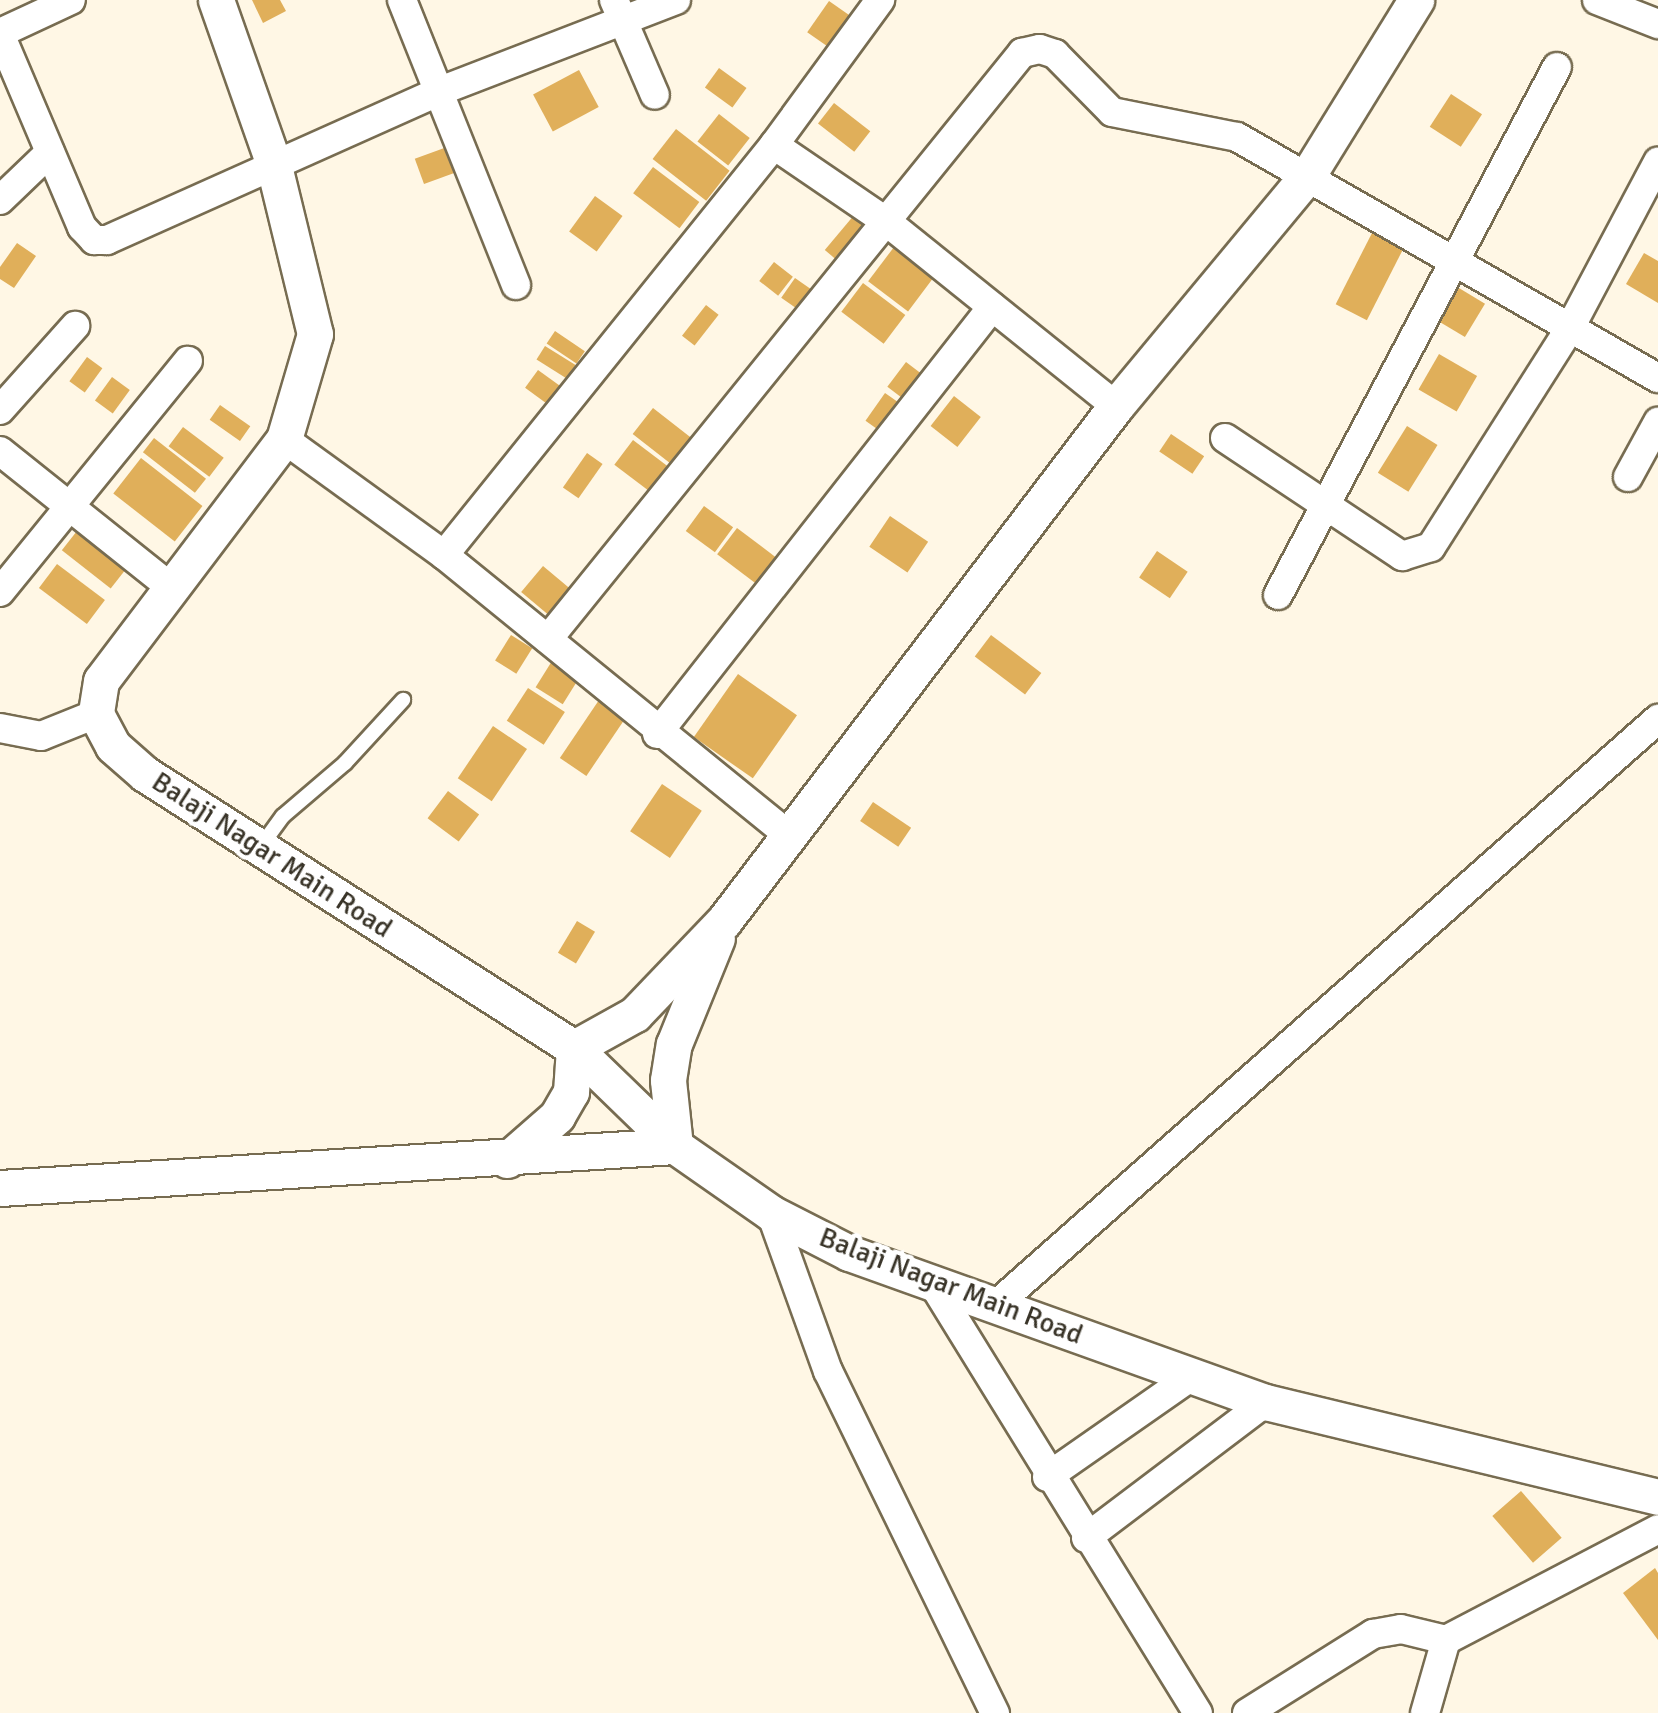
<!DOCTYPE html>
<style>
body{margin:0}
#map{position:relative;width:1658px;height:1713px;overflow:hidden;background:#fff7e5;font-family:Signika,sans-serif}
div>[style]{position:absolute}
.building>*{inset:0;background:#e0af5a;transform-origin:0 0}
.roads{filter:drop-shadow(2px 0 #776c51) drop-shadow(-2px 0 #776c51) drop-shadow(0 2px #776c51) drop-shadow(0 -2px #776c51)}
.service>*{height:14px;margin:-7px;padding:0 7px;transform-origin:7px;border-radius:7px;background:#fff}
.minor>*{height:28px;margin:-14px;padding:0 14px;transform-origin:14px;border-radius:14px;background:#fff}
.tertiary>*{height:35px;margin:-17.5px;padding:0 17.5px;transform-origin:17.5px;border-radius:17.5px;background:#fff}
span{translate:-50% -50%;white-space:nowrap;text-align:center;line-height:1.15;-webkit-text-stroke:9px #fff;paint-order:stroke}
.street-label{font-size:28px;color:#393428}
</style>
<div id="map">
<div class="building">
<div style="clip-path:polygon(252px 0,280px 0,286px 11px,263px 23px)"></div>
<div style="left:829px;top:1px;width:28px;height:38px;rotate:35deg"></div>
<div style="left:719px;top:68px;width:34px;height:24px;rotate:36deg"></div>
<div style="left:579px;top:70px;width:42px;height:52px;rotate:62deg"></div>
<div style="left:1451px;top:94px;width:37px;height:39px;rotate:33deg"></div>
<div style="left:834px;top:103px;width:46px;height:26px;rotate:38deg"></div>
<div style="left:719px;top:114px;width:39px;height:35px;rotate:38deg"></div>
<div style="left:676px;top:129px;width:68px;height:38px;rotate:38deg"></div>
<div style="left:458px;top:143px;width:27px;height:46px;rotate:70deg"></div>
<div style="left:653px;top:167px;width:58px;height:33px;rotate:37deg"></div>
<div style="left:595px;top:196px;width:34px;height:44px;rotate:36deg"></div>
<div style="left:855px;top:214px;width:17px;height:47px;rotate:40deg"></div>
<div style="left:1372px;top:233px;width:35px;height:80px;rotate:27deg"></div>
<div style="clip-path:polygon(17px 243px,36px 256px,14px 288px,0 279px,0 267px)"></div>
<div style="left:894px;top:247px;width:50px;height:43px;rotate:37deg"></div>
<div style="clip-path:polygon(1644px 253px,1658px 261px,1658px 303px,1626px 284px)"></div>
<div style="left:774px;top:262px;width:24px;height:24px;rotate:38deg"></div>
<div style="left:795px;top:278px;width:24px;height:24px;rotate:35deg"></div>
<div style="left:1449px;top:282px;width:42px;height:39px;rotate:31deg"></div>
<div style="left:863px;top:283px;width:53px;height:36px;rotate:37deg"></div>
<div style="left:706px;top:305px;width:16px;height:39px;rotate:38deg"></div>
<div style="left:555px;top:331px;width:36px;height:15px;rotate:34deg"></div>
<div style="left:545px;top:346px;width:36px;height:16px;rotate:32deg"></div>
<div style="left:1439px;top:354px;width:44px;height:41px;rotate:30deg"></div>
<div style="left:87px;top:357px;width:19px;height:30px;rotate:36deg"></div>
<div style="left:906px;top:362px;width:21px;height:31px;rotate:37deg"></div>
<div style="left:538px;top:370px;width:27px;height:22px;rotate:36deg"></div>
<div style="left:112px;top:377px;width:22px;height:29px;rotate:36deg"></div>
<div style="left:885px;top:393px;width:21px;height:34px;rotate:35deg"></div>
<div style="left:954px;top:396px;width:34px;height:38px;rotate:38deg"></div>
<div style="left:220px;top:405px;width:37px;height:18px;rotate:35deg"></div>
<div style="left:653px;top:408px;width:52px;height:33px;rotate:38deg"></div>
<div style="left:1407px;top:426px;width:36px;height:55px;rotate:32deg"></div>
<div style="left:183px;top:427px;width:51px;height:24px;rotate:37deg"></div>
<div style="left:1171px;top:434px;width:40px;height:21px;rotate:34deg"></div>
<div style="left:154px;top:438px;width:66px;height:18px;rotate:38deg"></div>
<div style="left:633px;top:440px;width:48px;height:31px;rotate:37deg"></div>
<div style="left:587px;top:453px;width:19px;height:42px;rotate:35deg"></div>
<div style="left:141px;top:458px;width:78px;height:45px;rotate:38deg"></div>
<div style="left:704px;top:506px;width:36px;height:31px;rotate:36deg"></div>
<div style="left:890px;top:516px;width:46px;height:37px;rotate:34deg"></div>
<div style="left:84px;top:522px;width:62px;height:36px;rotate:38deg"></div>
<div style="left:737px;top:528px;width:53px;height:33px;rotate:37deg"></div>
<div style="left:1157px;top:551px;width:37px;height:32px;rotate:34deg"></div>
<div style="left:57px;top:564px;width:60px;height:30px;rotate:37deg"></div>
<div style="left:543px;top:566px;width:39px;height:34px;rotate:40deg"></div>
<div style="left:511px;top:635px;width:25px;height:30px;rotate:32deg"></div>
<div style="left:991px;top:635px;width:63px;height:27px;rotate:37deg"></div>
<div style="left:552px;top:661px;width:32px;height:31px;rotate:32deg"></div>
<div style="left:738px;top:674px;width:72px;height:77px;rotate:35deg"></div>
<div style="left:528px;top:688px;width:44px;height:39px;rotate:33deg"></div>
<div style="left:599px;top:700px;width:32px;height:70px;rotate:34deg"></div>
<div style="left:493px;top:726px;width:41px;height:63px;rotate:34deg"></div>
<div style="left:662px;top:784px;width:48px;height:57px;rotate:34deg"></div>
<div style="left:448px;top:791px;width:39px;height:34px;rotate:37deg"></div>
<div style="left:873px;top:802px;width:46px;height:23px;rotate:34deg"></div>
<div style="left:577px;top:921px;width:21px;height:37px;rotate:31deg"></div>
<div style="left:1521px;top:1491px;width:62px;height:38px;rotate:49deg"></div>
<div style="clip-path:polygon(1655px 1568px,1658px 1573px,1658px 1640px,1623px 1593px)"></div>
</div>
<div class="roads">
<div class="service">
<div style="left:261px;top:846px;width:37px;rotate:-54deg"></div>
<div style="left:283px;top:816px;width:82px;rotate:-40.5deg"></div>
<div style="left:345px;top:763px;width:86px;rotate:-47.4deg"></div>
</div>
<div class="minor">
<div style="left:402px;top:0;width:307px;rotate:68.2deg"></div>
<div style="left:614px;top:0;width:103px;rotate:66.7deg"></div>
<div style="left:1597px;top:0;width:66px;rotate:21.5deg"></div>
<div style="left:0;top:33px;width:78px;rotate:-24.9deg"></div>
<div style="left:0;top:34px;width:210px;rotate:67deg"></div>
<div style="left:82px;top:227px;width:18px;rotate:47deg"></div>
<div style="left:94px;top:240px;width:13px"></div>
<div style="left:107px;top:240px;width:365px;rotate:-24.1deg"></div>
<div style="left:440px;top:91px;width:253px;rotate:-21.1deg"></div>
<div style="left:774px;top:145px;width:137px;rotate:34.3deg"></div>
<div style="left:887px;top:222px;width:294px;rotate:38.8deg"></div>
<div style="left:0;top:200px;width:69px;rotate:-43.8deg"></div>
<div style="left:0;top:410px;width:113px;rotate:-48.2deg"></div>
<div style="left:1225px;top:438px;width:213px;rotate:33.7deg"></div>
<div style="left:1402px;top:556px;width:30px;rotate:-17deg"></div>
<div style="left:1431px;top:547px;width:262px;rotate:-57.6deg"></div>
<div style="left:1571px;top:326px;width:186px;rotate:-62.1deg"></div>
<div style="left:284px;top:439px;width:198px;rotate:35.9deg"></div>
<div style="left:444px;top:555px;width:441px;rotate:39.1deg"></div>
<div style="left:0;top:451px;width:215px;rotate:38.6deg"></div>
<div style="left:1628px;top:477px;width:63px;rotate:-61.4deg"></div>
<div style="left:444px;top:555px;width:526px;rotate:-51.17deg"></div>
<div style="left:774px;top:145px;width:180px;rotate:-53.8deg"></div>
<div style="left:0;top:592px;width:298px;rotate:-50.9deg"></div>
<div style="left:1278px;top:595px;width:597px;rotate:-62.15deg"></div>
<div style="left:548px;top:639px;width:754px;rotate:-51.03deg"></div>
<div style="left:1022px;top:53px;width:18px;rotate:-13deg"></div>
<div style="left:1040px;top:49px;width:16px;rotate:18deg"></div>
<div style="left:1055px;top:54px;width:81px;rotate:45.5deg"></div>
<div style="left:1112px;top:112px;width:127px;rotate:11.3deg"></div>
<div style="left:1237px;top:137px;width:485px;rotate:29.8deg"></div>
<div style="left:0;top:728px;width:42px;rotate:11deg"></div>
<div style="left:41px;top:736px;width:59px;rotate:-21.8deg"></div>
<div style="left:657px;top:734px;width:543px;rotate:-51.88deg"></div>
<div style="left:771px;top:1213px;width:168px;rotate:70.2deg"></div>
<div style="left:828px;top:1371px;width:381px;rotate:64deg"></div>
<div style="left:933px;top:1284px;width:504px;rotate:58.3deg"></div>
<div style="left:997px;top:1304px;width:883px;rotate:-41.51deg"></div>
<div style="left:1047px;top:1477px;width:173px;rotate:-34.9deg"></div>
<div style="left:1086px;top:1538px;width:226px;rotate:-37.1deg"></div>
<div style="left:1247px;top:1713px;width:149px;rotate:-32.1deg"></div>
<div style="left:1373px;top:1634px;width:28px;rotate:-10deg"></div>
<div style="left:1401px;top:1629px;width:46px;rotate:13.7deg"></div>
<div style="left:1446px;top:1640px;width:239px;rotate:-27.6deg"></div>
<div style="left:1425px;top:1713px;width:76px;rotate:-74deg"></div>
</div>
<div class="tertiary">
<div style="left:216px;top:0;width:172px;rotate:70.6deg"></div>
<div style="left:273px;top:162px;width:177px;rotate:76.3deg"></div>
<div style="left:315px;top:334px;width:109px;rotate:106.4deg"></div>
<div style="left:284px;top:439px;width:303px;rotate:127.1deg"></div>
<div style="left:101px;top:681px;width:33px;rotate:99deg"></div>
<div style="left:96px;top:714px;width:36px;rotate:62deg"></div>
<div style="left:113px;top:746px;width:43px;rotate:41.2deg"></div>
<div style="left:145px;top:774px;width:509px;rotate:32.57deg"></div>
<div style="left:574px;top:1048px;width:141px;rotate:44.1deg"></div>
<div style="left:675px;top:1146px;width:117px;rotate:34.9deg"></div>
<div style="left:771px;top:1213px;width:88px;rotate:27.1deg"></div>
<div style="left:849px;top:1253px;width:443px;rotate:19.7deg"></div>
<div style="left:1266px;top:1402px;width:403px;rotate:13.6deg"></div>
<div style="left:507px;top:1160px;width:67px;rotate:-41.3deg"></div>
<div style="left:557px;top:1116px;width:28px;rotate:-60deg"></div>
<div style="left:571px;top:1092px;width:44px;rotate:-86.1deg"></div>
<div style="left:574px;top:1048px;width:70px;rotate:-29.1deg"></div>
<div style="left:635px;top:1014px;width:129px;rotate:-46.3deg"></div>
<div style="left:724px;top:921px;width:647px;rotate:-52.72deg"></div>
<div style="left:1116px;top:406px;width:300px;rotate:-50.3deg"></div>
<div style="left:1308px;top:175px;width:206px;rotate:-58.3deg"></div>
<div style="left:0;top:1188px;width:676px;rotate:-3.56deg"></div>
<div style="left:675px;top:1146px;width:66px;rotate:-96.1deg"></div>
<div style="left:668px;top:1080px;width:36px;rotate:-81deg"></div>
<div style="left:674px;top:1044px;width:114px;rotate:-67.9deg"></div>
</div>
</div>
<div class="street-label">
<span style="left:272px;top:855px;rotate:33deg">Balaji Nagar Main Road</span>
<span style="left:951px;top:1286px;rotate:21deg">Balaji Nagar Main Road</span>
</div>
</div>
